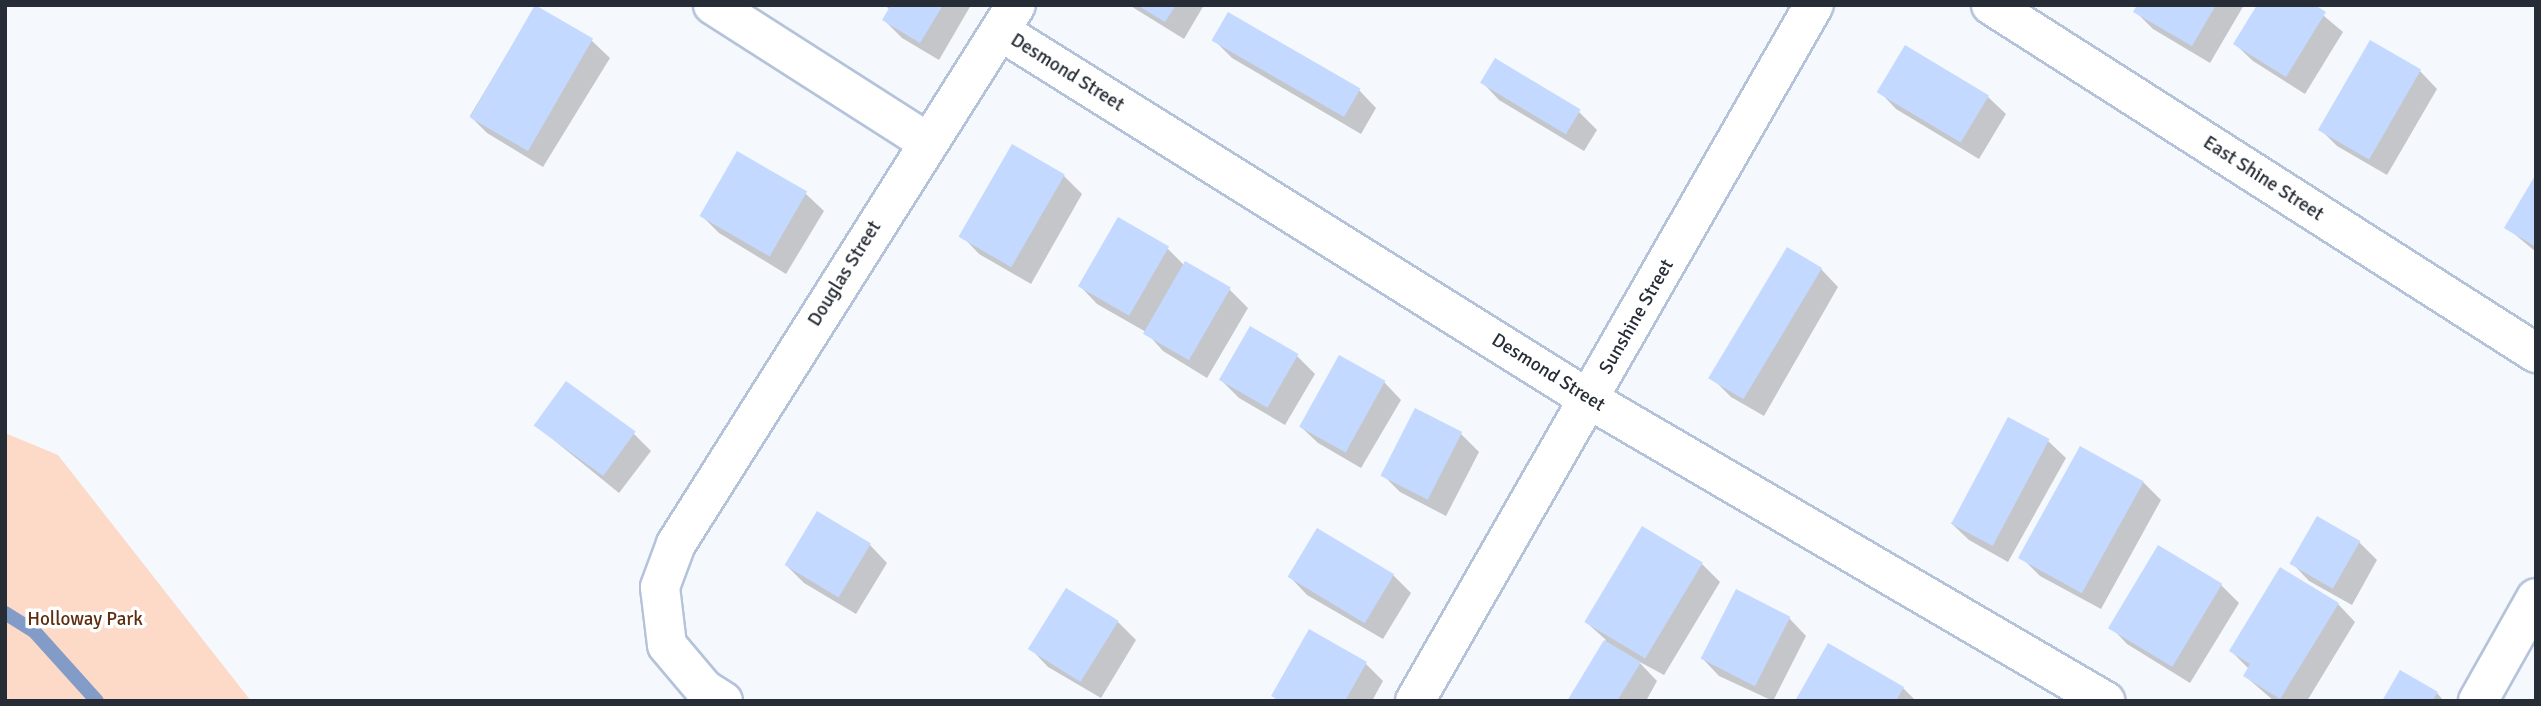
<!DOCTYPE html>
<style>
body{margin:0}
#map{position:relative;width:2541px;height:706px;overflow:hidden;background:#f5f8fd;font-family:Signika,sans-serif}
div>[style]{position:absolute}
.green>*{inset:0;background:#fcdac7}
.shadow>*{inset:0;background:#0003}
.stream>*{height:14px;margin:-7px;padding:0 7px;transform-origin:7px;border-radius:7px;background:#829bc7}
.building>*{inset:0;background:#c4d9ff;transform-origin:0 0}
.roads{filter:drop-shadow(2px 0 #b5c3da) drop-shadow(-2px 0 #b5c3da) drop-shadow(0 2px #b5c3da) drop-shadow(0 -2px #b5c3da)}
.minor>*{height:38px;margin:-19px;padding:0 19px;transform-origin:19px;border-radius:19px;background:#fff}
span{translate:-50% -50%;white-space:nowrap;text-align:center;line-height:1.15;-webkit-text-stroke:7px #fff;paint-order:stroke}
.street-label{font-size:19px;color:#272d36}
.park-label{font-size:19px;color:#5d2e0f}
.frame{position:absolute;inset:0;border:7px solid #272d36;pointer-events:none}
</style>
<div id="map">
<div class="green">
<div style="clip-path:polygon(5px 433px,58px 455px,251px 701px,5px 701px)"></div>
</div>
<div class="shadow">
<div style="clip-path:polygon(885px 5px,971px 5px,939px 60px,902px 38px,884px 20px,890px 10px)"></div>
<div style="clip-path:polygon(1129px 5px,1204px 5px,1184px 39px)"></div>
<div style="clip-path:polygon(2139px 5px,2244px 5px,2210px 63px,2153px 29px,2135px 11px)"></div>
<div style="clip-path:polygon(2311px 5px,2343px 32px,2305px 94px,2253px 61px,2235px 44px)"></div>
<div style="clip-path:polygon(536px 6px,592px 41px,610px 58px,543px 167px,487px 133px,470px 116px)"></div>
<div style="clip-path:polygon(1214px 40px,1359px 90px,1376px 108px,1361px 134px,1232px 58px)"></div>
<div style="clip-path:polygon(1905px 47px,1988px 97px,2006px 114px,1979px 159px,1896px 109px,1879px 91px)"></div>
<div style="clip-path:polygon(1495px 61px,1579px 112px,1597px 130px,1584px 151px,1499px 100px,1482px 82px)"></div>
<div style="clip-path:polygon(2420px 71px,2437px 89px,2387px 175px,2337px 146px,2320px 129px)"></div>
<div style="clip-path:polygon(1013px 147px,1064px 176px,1082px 194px,1031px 284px,979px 254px,962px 236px)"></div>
<div style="clip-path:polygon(2536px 177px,2536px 252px,2506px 227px)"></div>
<div style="clip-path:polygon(806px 194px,824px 211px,786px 274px,719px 233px,701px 215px)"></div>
<div style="clip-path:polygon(1168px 249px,1184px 265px,1230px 290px,1248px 308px,1207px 378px,1163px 351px,1146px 332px,1097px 304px,1080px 286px)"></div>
<div style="clip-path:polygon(1821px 269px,1838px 287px,1764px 416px,1731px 397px,1713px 379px)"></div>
<div style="clip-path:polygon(1251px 328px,1297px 356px,1315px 374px,1285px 425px,1239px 398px,1221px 380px)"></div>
<div style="clip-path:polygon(1384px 382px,1401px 400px,1361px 468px,1318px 443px,1300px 426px)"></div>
<div style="clip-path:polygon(1416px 410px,1461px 434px,1479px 452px,1446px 516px,1400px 492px,1382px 474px)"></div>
<div style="clip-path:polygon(534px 424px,633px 433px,651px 451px,619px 493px)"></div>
<div style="clip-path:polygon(2048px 441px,2066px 458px,2008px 562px,1969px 540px,1951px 523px)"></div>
<div style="clip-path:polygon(2143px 482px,2161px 500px,2101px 609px,2040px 576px,2022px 558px)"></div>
<div style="clip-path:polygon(2359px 542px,2377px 560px,2352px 605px,2309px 581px,2292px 563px)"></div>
<div style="clip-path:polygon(870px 545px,887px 563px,856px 614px,804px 583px,786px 565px)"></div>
<div style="clip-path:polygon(1702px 564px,1720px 582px,1664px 675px,1638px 661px,1657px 681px,1646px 701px,1569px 701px,1606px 640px,1586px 622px)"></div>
<div style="clip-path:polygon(1393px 575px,1411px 593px,1383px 639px,1307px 595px,1290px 577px)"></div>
<div style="clip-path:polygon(2221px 585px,2239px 603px,2190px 683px,2127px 644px,2110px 626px)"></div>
<div style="clip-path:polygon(2338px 604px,2355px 622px,2307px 701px,2274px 701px,2245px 676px,2249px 669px,2231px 651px)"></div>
<div style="clip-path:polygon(1789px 618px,1806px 636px,1773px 701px,1719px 676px,1702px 658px)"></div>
<div style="clip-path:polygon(1118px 622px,1136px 640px,1101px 698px,1048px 667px,1031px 649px)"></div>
<div style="clip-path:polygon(1365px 663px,1383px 681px,1372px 701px,1278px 701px,1273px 696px)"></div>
<div style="clip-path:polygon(1903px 688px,1916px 701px,1797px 701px)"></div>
<div style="clip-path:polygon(2437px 693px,2444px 701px,2384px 701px)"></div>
</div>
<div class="stream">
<div style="left:5px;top:613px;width:34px;rotate:32deg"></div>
<div style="left:34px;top:631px;width:94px;rotate:48deg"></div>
</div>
<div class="building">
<div style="left:535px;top:5px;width:67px;height:130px;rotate:30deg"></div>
<div style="clip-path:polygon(891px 5px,943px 5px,920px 43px,882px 20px)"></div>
<div style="clip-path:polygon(1137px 5px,1176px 5px,1165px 22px)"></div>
<div style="clip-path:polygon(2137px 5px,2216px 5px,2192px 46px,2133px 12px)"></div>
<div style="clip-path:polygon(2257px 5px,2315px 5px,2326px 12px,2286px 77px,2233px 44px)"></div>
<div style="left:1228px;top:12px;width:153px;height:33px;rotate:30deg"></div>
<div style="left:2370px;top:40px;width:59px;height:104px;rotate:30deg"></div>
<div style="left:1905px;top:45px;width:98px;height:55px;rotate:31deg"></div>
<div style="left:1495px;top:58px;width:100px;height:29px;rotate:31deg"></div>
<div style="left:1012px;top:144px;width:61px;height:107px;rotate:30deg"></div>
<div style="left:737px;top:151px;width:81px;height:75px;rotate:30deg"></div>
<div style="clip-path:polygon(2536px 174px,2536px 247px,2504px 228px)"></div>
<div style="left:1118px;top:217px;width:59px;height:80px;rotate:30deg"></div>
<div style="left:1787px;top:247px;width:41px;height:153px;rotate:31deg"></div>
<div style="left:1185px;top:261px;width:53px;height:84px;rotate:30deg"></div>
<div style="left:1250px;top:326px;width:56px;height:62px;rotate:30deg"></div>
<div style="left:1339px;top:355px;width:53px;height:82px;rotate:29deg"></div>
<div style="left:566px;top:381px;width:86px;height:55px;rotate:36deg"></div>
<div style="left:1415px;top:408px;width:53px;height:76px;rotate:27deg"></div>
<div style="left:2008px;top:417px;width:47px;height:121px;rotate:28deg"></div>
<div style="left:2080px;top:446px;width:73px;height:128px;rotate:29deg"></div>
<div style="left:817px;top:511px;width:63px;height:63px;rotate:31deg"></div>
<div style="left:2317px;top:516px;width:50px;height:55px;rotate:30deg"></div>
<div style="left:1642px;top:526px;width:71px;height:112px;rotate:31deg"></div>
<div style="left:1317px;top:528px;width:90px;height:57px;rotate:31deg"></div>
<div style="left:2158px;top:545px;width:75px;height:97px;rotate:31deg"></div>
<div style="clip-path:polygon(2280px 567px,2339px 603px,2280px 699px,2243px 676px,2250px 664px,2229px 651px)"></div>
<div style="left:1066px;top:588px;width:62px;height:72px;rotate:32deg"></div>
<div style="left:1736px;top:589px;width:61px;height:78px;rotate:27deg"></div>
<div style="clip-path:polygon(1309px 629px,1367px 662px,1345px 701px,1280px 701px,1271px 696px)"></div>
<div style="clip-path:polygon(1604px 640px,1641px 662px,1617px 701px,1567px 701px)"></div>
<div style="clip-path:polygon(1828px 643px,1904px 687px,1896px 701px,1795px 701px)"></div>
<div style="clip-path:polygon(2400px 670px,2438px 692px,2432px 701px,2382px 701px)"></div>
</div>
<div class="roads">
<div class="minor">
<div style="left:713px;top:5px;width:254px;rotate:32.6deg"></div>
<div style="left:1991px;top:5px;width:647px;rotate:32.56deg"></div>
<div style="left:1000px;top:31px;width:696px;rotate:32.02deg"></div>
<div style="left:1590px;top:400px;width:597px;rotate:30.3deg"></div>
<div style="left:723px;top:701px;width:22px;rotate:-148deg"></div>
<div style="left:704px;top:689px;width:57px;rotate:-130.1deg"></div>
<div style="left:667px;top:645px;width:58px;rotate:-96.9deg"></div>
<div style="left:660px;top:587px;width:46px;rotate:-69.6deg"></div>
<div style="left:676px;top:544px;width:637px;rotate:-57.76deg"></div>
<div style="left:1415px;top:701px;width:802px;rotate:-60.18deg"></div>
<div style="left:2478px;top:701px;width:118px;rotate:-60.6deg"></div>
</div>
</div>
<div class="street-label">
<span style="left:1067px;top:73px;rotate:32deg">Desmond Street</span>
<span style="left:2263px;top:179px;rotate:33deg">East Shine Street</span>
<span style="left:845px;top:274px;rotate:-58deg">Douglas Street</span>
<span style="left:1637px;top:317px;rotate:-60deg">Sunshine Street</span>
<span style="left:1548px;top:373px;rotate:32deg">Desmond Street</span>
</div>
<div class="park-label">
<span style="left:85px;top:620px">Holloway Park</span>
</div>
<div class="frame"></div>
</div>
